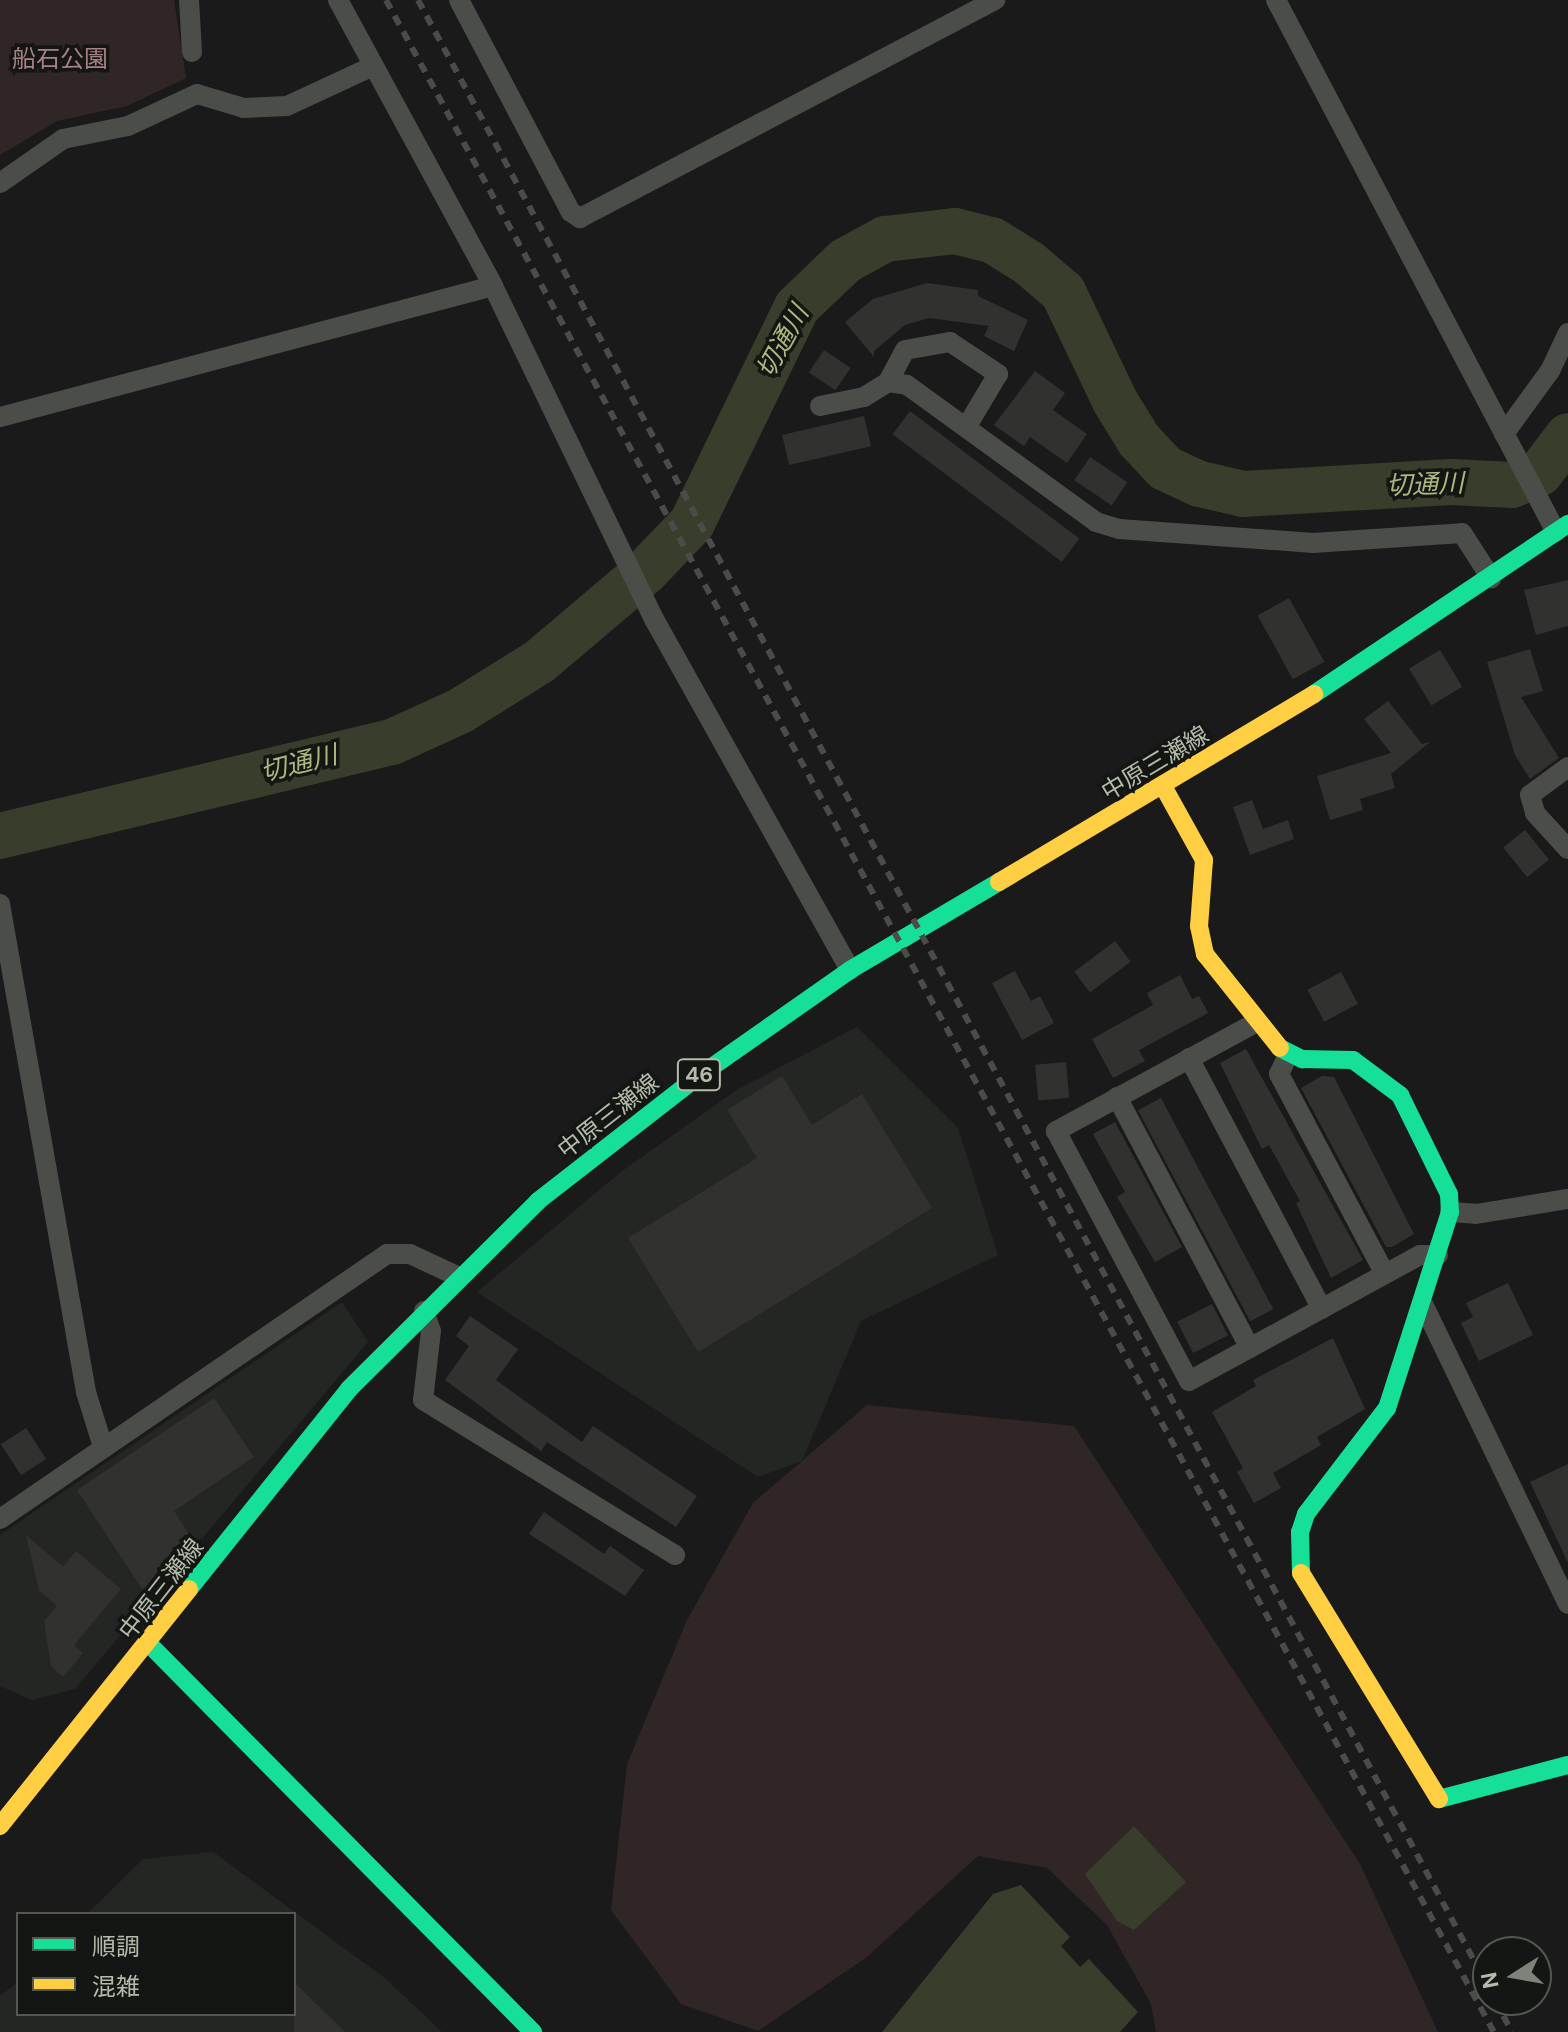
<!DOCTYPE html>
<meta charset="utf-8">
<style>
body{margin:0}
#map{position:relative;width:1568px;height:2032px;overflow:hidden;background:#1a1a1a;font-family:"DM Sans","Noto Sans JP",sans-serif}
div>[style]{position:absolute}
.built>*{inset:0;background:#242624}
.green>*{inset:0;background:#302626}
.water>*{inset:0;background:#393d2b}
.river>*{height:46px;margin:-23px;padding:0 23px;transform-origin:23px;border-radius:23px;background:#393d2b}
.building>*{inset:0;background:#313230;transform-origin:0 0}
.street>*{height:20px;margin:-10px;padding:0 10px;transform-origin:10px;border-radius:10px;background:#4a4d48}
.fast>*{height:18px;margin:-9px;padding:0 9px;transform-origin:9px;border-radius:9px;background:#16e098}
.slow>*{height:18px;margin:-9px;padding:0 9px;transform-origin:9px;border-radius:9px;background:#ffcf43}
.rail>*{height:6px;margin-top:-3px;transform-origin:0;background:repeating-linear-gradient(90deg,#4b4c49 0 10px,transparent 0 18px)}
span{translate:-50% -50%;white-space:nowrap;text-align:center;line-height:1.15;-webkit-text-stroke:7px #141614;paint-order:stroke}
.shield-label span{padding:2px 6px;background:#141614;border:2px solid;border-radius:6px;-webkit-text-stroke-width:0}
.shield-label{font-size:22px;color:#b3bcaa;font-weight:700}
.park-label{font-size:24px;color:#a88085}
.street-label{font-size:24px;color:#b3bcaa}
.water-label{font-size:26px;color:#a9b97f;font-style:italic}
.legend{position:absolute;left:16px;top:1912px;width:280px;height:104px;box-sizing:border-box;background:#141614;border:2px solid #545850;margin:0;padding:10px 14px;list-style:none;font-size:24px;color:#b3bcaa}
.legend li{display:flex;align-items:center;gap:16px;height:40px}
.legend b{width:40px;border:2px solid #545850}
.north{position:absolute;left:1472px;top:1936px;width:80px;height:80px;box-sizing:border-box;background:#141614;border:2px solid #545850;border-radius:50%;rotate:259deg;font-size:22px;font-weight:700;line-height:32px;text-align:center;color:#b3bcaa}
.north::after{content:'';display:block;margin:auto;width:28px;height:36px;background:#7d8378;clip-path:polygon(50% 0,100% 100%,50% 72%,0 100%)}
</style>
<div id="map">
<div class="built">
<div style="clip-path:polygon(857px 1027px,958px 1128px,998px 1255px,861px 1321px,802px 1461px,758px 1477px,477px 1292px,622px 1171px,738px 1089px)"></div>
<div style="clip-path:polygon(342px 1302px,368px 1342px,75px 1689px,32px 1700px,0 1686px,0 1535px)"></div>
<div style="clip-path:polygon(213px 1852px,386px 1979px,442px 2032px,0 2032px,0 1996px,18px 1982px,18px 2014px,294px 2014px,294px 1914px,87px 1914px,143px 1859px)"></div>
</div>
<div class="green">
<div style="clip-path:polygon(0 0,174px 0,186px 78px,127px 106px,57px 121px,0 155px)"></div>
<div style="clip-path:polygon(867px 1405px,1074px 1426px,1360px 1864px,1438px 2032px,1156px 2032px,1151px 2004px,1107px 1925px,1047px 1868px,978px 1856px,867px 1957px,758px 2031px,681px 2004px,611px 1910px,627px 1764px,687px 1620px,753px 1503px)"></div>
</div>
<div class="water">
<div style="clip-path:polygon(1134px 1826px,1186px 1882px,1134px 1930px,1117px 1921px,1085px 1874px)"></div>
<div style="clip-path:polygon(1021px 1885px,1070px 1937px,1061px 1946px,1080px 1967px,1089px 1959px,1138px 2012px,1120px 2032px,882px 2032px,993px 1894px)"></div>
</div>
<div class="river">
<div style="left:0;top:836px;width:403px;rotate:-13.5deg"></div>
<div style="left:392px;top:742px;width:75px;rotate:-24.5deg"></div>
<div style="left:460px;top:711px;width:94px;rotate:-32deg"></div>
<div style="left:540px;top:661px;width:139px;rotate:-40.3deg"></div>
<div style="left:646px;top:571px;width:66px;rotate:-46.2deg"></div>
<div style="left:692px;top:523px;width:240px;rotate:-64.1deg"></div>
<div style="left:797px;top:307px;width:66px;rotate:-43.8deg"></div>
<div style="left:845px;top:261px;width:46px;rotate:-28.8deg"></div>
<div style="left:885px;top:239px;width:70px;rotate:-6.5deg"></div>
<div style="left:955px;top:231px;width:38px;rotate:14deg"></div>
<div style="left:992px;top:240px;width:44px;rotate:31.9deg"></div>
<div style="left:1029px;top:263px;width:45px;rotate:40.5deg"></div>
<div style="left:1063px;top:292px;width:121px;rotate:64.5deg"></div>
<div style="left:1115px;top:401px;width:46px;rotate:58.4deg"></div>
<div style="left:1139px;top:440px;width:38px;rotate:47deg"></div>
<div style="left:1165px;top:468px;width:38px;rotate:25deg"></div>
<div style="left:1200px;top:484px;width:44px;rotate:13.1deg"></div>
<div style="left:1243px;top:494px;width:208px;rotate:-3.3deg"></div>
<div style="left:1451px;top:482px;width:61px;rotate:2.8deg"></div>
<div style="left:1512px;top:485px;width:30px;rotate:-23deg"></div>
<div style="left:1540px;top:473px;width:46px;rotate:-52.9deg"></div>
</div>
<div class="building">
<div style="clip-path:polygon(927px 283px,978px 290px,978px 296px,1028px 320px,1014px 351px,984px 336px,989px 326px,929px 318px,905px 325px,874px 351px,874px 357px,845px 322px,873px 299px)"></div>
<div style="left:824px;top:350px;width:32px;height:27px;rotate:34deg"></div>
<div style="clip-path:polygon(1035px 371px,1065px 393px,1053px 410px,1087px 434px,1067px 463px,1030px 437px,1024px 446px,994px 425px)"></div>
<div style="left:910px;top:411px;width:212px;height:29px;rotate:37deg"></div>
<div style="left:864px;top:416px;width:31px;height:84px;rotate:77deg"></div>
<div style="left:1090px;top:457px;width:45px;height:28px;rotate:34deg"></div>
<div style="clip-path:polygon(1568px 580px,1568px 626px,1536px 635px,1524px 590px)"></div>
<div style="left:1289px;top:598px;width:73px;height:36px;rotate:61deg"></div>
<div style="clip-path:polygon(1530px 649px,1543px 691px,1521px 697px,1559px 758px,1530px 779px,1515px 755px,1487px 662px)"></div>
<div style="left:1440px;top:650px;width:43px;height:36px;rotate:59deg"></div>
<div style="clip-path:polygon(1388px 701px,1422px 744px,1430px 742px,1391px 774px,1395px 788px,1360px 799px,1363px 810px,1330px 820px,1317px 776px,1391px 753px,1364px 719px)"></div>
<div style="clip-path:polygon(1252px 800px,1263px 829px,1288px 820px,1294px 839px,1250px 855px,1233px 807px)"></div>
<div style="left:1525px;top:830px;width:38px;height:28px;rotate:51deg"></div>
<div style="left:1115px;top:941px;width:26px;height:51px;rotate:53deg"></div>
<div style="clip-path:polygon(1015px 971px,1031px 1001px,1040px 996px,1054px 1023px,1022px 1040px,992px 983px)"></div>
<div style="left:1341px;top:972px;width:36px;height:38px;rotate:62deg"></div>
<div style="clip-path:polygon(1180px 975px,1192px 999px,1199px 996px,1208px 1013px,1139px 1050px,1145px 1061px,1113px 1078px,1092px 1039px,1153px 1005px,1147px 993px)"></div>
<div style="clip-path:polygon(1246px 1049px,1363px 1260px,1331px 1278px,1296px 1203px,1300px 1201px,1269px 1145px,1262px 1149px,1220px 1063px)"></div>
<div style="left:1066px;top:1062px;width:36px;height:31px;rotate:85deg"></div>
<div style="clip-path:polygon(782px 1076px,812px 1125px,862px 1094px,932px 1208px,698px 1352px,628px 1238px,757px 1158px,727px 1110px)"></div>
<div style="clip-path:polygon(1322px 1076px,1334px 1077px,1414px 1234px,1392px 1247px,1386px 1247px,1301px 1088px)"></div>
<div style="left:1161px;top:1098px;width:239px;height:26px;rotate:62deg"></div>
<div style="clip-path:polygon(1115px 1122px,1182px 1247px,1155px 1262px,1117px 1197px,1125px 1192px,1093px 1134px)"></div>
<div style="clip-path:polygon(1508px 1283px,1533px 1335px,1479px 1361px,1461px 1323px,1473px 1317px,1466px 1303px)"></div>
<div style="left:1212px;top:1304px;width:35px;height:39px;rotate:63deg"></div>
<div style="clip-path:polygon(470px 1316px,518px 1349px,496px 1380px,582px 1442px,593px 1426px,697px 1496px,676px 1527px,547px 1442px,541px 1451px,445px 1380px,469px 1346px,456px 1336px)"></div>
<div style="clip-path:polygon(1333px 1338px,1365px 1409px,1317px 1437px,1321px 1445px,1273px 1473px,1281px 1488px,1254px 1503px,1237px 1472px,1243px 1468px,1212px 1412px,1256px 1386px,1253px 1380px)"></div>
<div style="clip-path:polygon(214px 1398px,254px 1457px,174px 1511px,191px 1537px,144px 1592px,77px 1490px)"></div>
<div style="left:26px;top:1428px;width:37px;height:30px;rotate:57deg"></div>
<div style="clip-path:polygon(1568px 1464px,1568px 1563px,1530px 1482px)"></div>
<div style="clip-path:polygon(544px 1512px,604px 1554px,610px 1546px,644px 1570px,625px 1596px,529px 1534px)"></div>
<div style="clip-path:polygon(26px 1535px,63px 1567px,76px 1551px,121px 1589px,74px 1645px,83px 1653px,63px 1677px,51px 1666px,44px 1621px,57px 1606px,39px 1590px)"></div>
<div style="clip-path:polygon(294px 1982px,345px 2032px,294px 2032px)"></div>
</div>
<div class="street">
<div style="left:189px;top:0;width:52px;rotate:86.7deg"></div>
<div style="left:338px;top:0;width:325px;rotate:61.5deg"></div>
<div style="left:493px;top:286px;width:370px;rotate:64.2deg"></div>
<div style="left:654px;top:619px;width:402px;rotate:60.8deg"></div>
<div style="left:459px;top:0;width:240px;rotate:62.2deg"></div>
<div style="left:571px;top:212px;width:11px;rotate:34deg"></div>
<div style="left:580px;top:218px;width:469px;rotate:-27.7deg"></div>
<div style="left:1276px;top:0;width:601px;rotate:62.24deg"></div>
<div style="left:0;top:183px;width:77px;rotate:-34.9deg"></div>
<div style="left:63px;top:139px;width:66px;rotate:-11.3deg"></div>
<div style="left:128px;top:126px;width:76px;rotate:-24.9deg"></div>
<div style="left:197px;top:94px;width:49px;rotate:16.6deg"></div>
<div style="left:244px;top:108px;width:43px;rotate:-2.7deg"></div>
<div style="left:287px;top:106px;width:95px;rotate:-24.9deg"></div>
<div style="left:888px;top:382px;width:19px;rotate:9deg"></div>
<div style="left:907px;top:385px;width:233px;rotate:35.9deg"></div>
<div style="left:1096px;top:522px;width:24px;rotate:17deg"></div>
<div style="left:1119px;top:529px;width:195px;rotate:4.1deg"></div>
<div style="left:1313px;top:543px;width:149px;rotate:-3.8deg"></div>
<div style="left:1462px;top:533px;width:54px;rotate:57.2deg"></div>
<div style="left:820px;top:406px;width:45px;rotate:-11.6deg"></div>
<div style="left:864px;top:397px;width:28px;rotate:-32deg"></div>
<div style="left:888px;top:382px;width:36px;rotate:-62deg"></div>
<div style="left:905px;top:350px;width:46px;rotate:-10.1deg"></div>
<div style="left:950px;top:342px;width:58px;rotate:33.7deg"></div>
<div style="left:998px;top:374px;width:61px;rotate:120.8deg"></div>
<div style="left:0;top:417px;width:510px;rotate:-14.88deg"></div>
<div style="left:1504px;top:434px;width:78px;rotate:-53.9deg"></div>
<div style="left:1550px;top:371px;width:42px;rotate:-64.7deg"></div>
<div style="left:1568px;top:767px;width:47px;rotate:143.6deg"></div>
<div style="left:1530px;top:795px;width:19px;rotate:74deg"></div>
<div style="left:1535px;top:813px;width:49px;rotate:47.5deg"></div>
<div style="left:0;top:904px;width:496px;rotate:80deg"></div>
<div style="left:86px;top:1392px;width:58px;rotate:72.8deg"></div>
<div style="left:1257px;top:1022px;width:229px;rotate:151.5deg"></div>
<div style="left:1056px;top:1131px;width:283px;rotate:62deg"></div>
<div style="left:1189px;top:1381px;width:263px;rotate:-28.6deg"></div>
<div style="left:1420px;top:1255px;width:18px"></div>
<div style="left:1288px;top:1055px;width:21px;rotate:115deg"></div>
<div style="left:1279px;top:1074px;width:226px;rotate:62.1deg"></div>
<div style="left:1189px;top:1058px;width:284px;rotate:62.1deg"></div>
<div style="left:1117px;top:1097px;width:284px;rotate:62.1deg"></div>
<div style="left:1450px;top:1212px;width:26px;rotate:4deg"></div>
<div style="left:1476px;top:1214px;width:93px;rotate:-9.3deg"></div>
<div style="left:1423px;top:1304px;width:333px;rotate:64.2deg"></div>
<div style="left:424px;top:1311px;width:21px;rotate:71deg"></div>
<div style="left:431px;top:1331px;width:69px;rotate:96.6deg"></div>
<div style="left:423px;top:1400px;width:296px;rotate:31.6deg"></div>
<div style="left:0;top:1519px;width:469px;rotate:-34.4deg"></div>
<div style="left:387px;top:1254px;width:23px"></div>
<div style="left:410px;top:1254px;width:52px;rotate:25.1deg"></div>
</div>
<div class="fast">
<div style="left:1314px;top:694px;width:306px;rotate:-33.8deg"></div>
<div style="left:1280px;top:1048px;width:25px;rotate:27deg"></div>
<div style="left:1302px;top:1059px;width:51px;rotate:1.1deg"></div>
<div style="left:1353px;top:1060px;width:59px;rotate:36.7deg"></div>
<div style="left:1400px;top:1095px;width:110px;rotate:63.7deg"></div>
<div style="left:1449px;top:1194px;width:18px;rotate:87deg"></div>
<div style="left:1450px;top:1212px;width:206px;rotate:107.8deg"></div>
<div style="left:1387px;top:1408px;width:133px;rotate:127.4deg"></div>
<div style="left:1306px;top:1514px;width:19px;rotate:108deg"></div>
<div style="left:1300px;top:1532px;width:41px;rotate:88.6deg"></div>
<div style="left:189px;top:1589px;width:256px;rotate:-51.3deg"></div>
<div style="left:349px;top:1389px;width:267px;rotate:-44.8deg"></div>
<div style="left:538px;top:1201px;width:200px;rotate:-37.9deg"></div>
<div style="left:696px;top:1078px;width:188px;rotate:-35deg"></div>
<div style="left:850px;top:970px;width:173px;rotate:-30.6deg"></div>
<div style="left:149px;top:1644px;width:546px;rotate:45.3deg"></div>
<div style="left:1439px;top:1799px;width:133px;rotate:-14.8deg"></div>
</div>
<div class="slow">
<div style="left:1163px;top:786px;width:85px;rotate:61deg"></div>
<div style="left:1204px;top:860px;width:66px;rotate:94.3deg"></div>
<div style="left:1199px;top:926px;width:29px;rotate:78deg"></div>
<div style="left:1205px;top:954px;width:120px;rotate:51.4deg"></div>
<div style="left:999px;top:882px;width:367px;rotate:-30.8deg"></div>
<div style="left:1301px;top:1573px;width:265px;rotate:58.6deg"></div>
<div style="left:0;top:1826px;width:303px;rotate:-51.4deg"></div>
</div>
<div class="rail">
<div style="left:386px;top:0;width:2314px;rotate:61.4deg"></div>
<div style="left:418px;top:0;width:2256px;rotate:61.69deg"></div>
<div style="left:1495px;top:2000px;width:36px;rotate:62deg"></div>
</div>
<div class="shield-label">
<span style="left:699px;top:1075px">46</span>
</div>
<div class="park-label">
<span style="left:60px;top:59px">船石公園</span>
</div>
<div class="street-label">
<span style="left:1155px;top:763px;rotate:-31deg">中原三瀬線</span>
<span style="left:608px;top:1116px;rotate:-38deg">中原三瀬線</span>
<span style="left:161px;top:1589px;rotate:-52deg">中原三瀬線</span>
</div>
<div class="water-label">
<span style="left:783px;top:342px;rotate:-61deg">切通川</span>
<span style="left:1425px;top:485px;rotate:-2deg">切通川</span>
<span style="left:299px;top:764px;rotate:-14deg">切通川</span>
</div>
<ul class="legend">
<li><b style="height:10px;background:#16e098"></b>順調</li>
<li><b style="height:10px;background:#ffcf43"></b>混雑</li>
</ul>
<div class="north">N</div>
</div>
